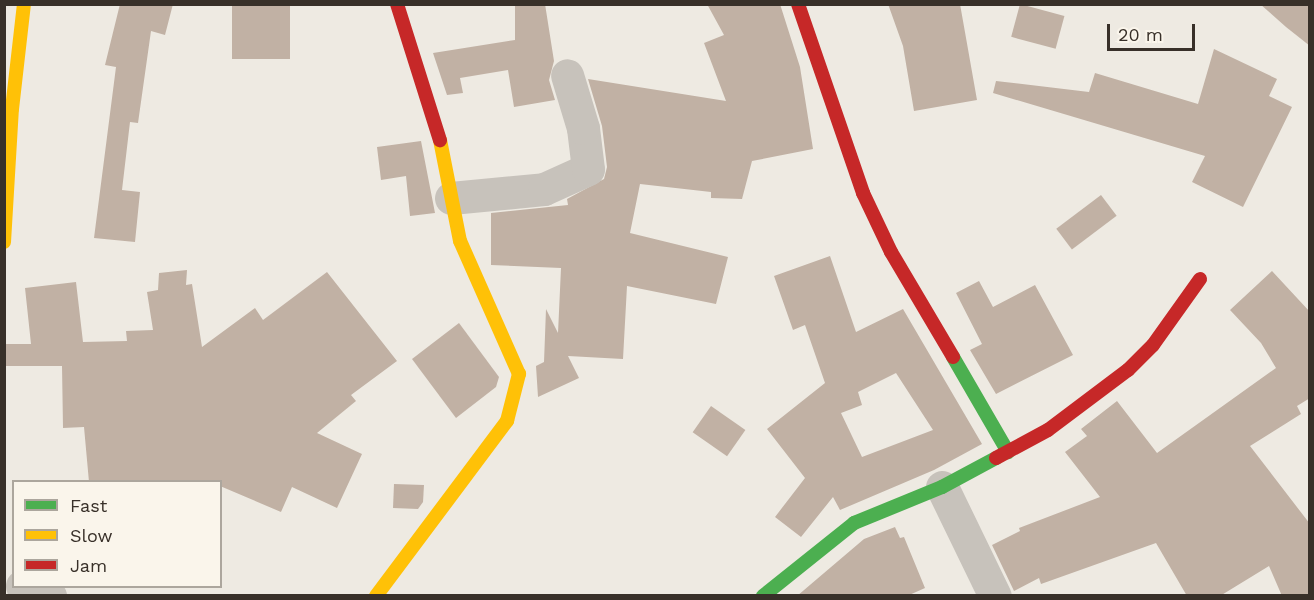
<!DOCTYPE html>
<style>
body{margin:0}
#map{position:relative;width:1314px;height:600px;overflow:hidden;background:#eeeae2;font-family:"Work Sans",sans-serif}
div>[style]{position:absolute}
.building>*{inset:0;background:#c1b1a4;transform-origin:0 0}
.street>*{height:33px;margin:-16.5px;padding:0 16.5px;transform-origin:16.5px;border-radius:16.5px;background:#c7c2bb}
.fast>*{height:14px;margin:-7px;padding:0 7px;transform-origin:7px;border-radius:7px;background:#4caf50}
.slow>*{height:14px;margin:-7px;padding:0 7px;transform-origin:7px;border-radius:7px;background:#ffc107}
.jam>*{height:14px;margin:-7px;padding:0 7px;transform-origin:7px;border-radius:7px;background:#c62828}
span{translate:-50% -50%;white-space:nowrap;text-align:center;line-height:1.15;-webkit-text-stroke:4.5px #faf5eb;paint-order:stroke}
.frame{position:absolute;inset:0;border:6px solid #383029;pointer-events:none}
.legend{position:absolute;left:12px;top:480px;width:210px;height:108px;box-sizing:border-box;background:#faf5eb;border:2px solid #aca69d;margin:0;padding:8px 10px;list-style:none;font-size:18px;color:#383029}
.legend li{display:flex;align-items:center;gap:12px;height:30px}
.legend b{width:30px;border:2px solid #aca69d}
.scale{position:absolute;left:1107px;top:24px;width:88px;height:27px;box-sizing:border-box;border:3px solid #383029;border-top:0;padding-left:8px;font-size:18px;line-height:21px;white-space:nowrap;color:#383029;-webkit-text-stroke:4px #faf5eb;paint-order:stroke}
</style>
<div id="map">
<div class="building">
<div style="clip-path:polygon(120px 4px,173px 4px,165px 35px,151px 31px,138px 123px,130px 122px,122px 190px,140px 192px,135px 242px,94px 238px,116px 67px,105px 65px)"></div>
<div style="left:232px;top:4px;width:58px;height:55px"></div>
<div style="clip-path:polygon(515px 4px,545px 4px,554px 61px,549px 80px,555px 100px,514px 107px,508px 70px,460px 78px,463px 93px,447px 95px,433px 53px,515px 40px)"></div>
<div style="clip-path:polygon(707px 4px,780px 4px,800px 67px,813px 149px,752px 161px,742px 199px,711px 198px,711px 192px,640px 184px,630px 233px,728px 257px,716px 304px,627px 286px,623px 359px,568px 356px,579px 378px,538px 397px,536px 366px,544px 362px,546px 309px,558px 333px,561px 268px,491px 265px,491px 213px,568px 205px,567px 199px,604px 179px,607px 167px,602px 126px,588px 79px,726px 101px,704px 43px,724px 35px)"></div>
<div style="clip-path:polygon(888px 4px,960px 4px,977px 100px,914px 111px,903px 46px)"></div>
<div style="left:1020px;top:4px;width:46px;height:34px;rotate:15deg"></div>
<div style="clip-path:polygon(1260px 4px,1310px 4px,1310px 46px,1286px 27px)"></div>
<div style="clip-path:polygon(1214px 49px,1277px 79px,1269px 96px,1292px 107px,1243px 207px,1192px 182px,1205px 156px,993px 93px,996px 81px,1089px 92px,1095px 73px,1198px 104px)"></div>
<div style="clip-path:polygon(421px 141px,435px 213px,410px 216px,406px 176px,381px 180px,377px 147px)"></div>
<div style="left:1101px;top:195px;width:26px;height:56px;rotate:53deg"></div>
<div style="clip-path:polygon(evenodd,830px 256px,856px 332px,903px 309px,982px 444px,934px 470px,840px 510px,833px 497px,801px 537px,775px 517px,805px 478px,767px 429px,825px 383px,805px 325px,793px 330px,774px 276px,830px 256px,896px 373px,933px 430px,862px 457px,841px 413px,862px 405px,858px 392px,896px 373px)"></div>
<div style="clip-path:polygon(187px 270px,186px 285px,192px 284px,202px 347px,255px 308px,263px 320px,327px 272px,397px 361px,351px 395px,356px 401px,317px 433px,362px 454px,337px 508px,292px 487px,281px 512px,220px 486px,220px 482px,89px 482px,84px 427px,63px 428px,62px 366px,4px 366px,4px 344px,31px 344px,25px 288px,76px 282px,83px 342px,127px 341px,126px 331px,153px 330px,147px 292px,158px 290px,159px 273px)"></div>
<div style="clip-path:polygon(1272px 271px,1310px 312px,1310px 398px,1297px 406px,1301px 414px,1250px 446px,1310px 524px,1310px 596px,1282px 596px,1269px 566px,1220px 596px,1187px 596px,1156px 543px,1041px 584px,1039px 578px,1014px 591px,992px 545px,1020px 531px,1019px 528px,1100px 497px,1065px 452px,1087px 436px,1081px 429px,1117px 401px,1157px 453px,1276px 368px,1261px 343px,1230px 310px)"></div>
<div style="clip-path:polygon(979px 281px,993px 307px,1035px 285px,1073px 355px,996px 394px,970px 350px,982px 344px,956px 293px)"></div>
<div style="clip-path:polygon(459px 323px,499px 377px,496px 387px,456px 418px,412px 359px)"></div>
<div style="left:711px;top:406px;width:42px;height:32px;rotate:35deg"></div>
<div style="clip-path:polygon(394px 484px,424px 485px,423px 502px,418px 509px,393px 508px)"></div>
<div style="clip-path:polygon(895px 527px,900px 538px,904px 537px,925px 588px,907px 596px,797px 596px,864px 539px)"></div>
</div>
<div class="street">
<div style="left:451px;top:198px;width:93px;rotate:-5.5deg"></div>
<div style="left:544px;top:189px;width:48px;rotate:-24.4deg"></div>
<div style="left:588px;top:169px;width:41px;rotate:-97deg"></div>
<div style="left:583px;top:128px;width:55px;rotate:-106.8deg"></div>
<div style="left:942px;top:487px;width:121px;rotate:64.1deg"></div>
<div style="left:22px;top:586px;width:30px;rotate:20deg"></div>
</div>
<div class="fast">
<div style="left:953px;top:357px;width:110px;rotate:59.9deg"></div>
<div style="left:763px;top:596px;width:117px;rotate:-38.7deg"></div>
<div style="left:854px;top:523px;width:95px;rotate:-22.2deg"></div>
<div style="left:942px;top:487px;width:61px;rotate:-28.2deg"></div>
</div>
<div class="slow">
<div style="left:4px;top:242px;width:133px;rotate:-86.6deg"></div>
<div style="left:12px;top:109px;width:106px;rotate:-83.5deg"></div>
<div style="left:376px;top:596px;width:219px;rotate:-53.2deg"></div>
<div style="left:507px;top:421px;width:49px;rotate:-75.7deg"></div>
<div style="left:519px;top:374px;width:145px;rotate:-113.9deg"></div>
<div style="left:460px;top:241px;width:103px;rotate:-101.2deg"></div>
</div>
<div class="jam">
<div style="left:397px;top:4px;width:143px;rotate:72.5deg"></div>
<div style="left:798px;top:4px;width:200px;rotate:71deg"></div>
<div style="left:863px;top:193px;width:65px;rotate:64.6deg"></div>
<div style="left:891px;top:252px;width:122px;rotate:59.4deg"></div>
<div style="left:996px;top:458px;width:59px;rotate:-28.3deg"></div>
<div style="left:1048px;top:430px;width:100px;rotate:-36.9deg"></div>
<div style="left:1128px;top:370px;width:35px;rotate:-45deg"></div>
<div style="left:1153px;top:345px;width:81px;rotate:-54.5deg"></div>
</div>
<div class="frame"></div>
<ul class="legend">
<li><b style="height:8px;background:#4caf50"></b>Fast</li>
<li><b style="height:8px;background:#ffc107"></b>Slow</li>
<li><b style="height:8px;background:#c62828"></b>Jam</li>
</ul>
<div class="scale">20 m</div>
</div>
